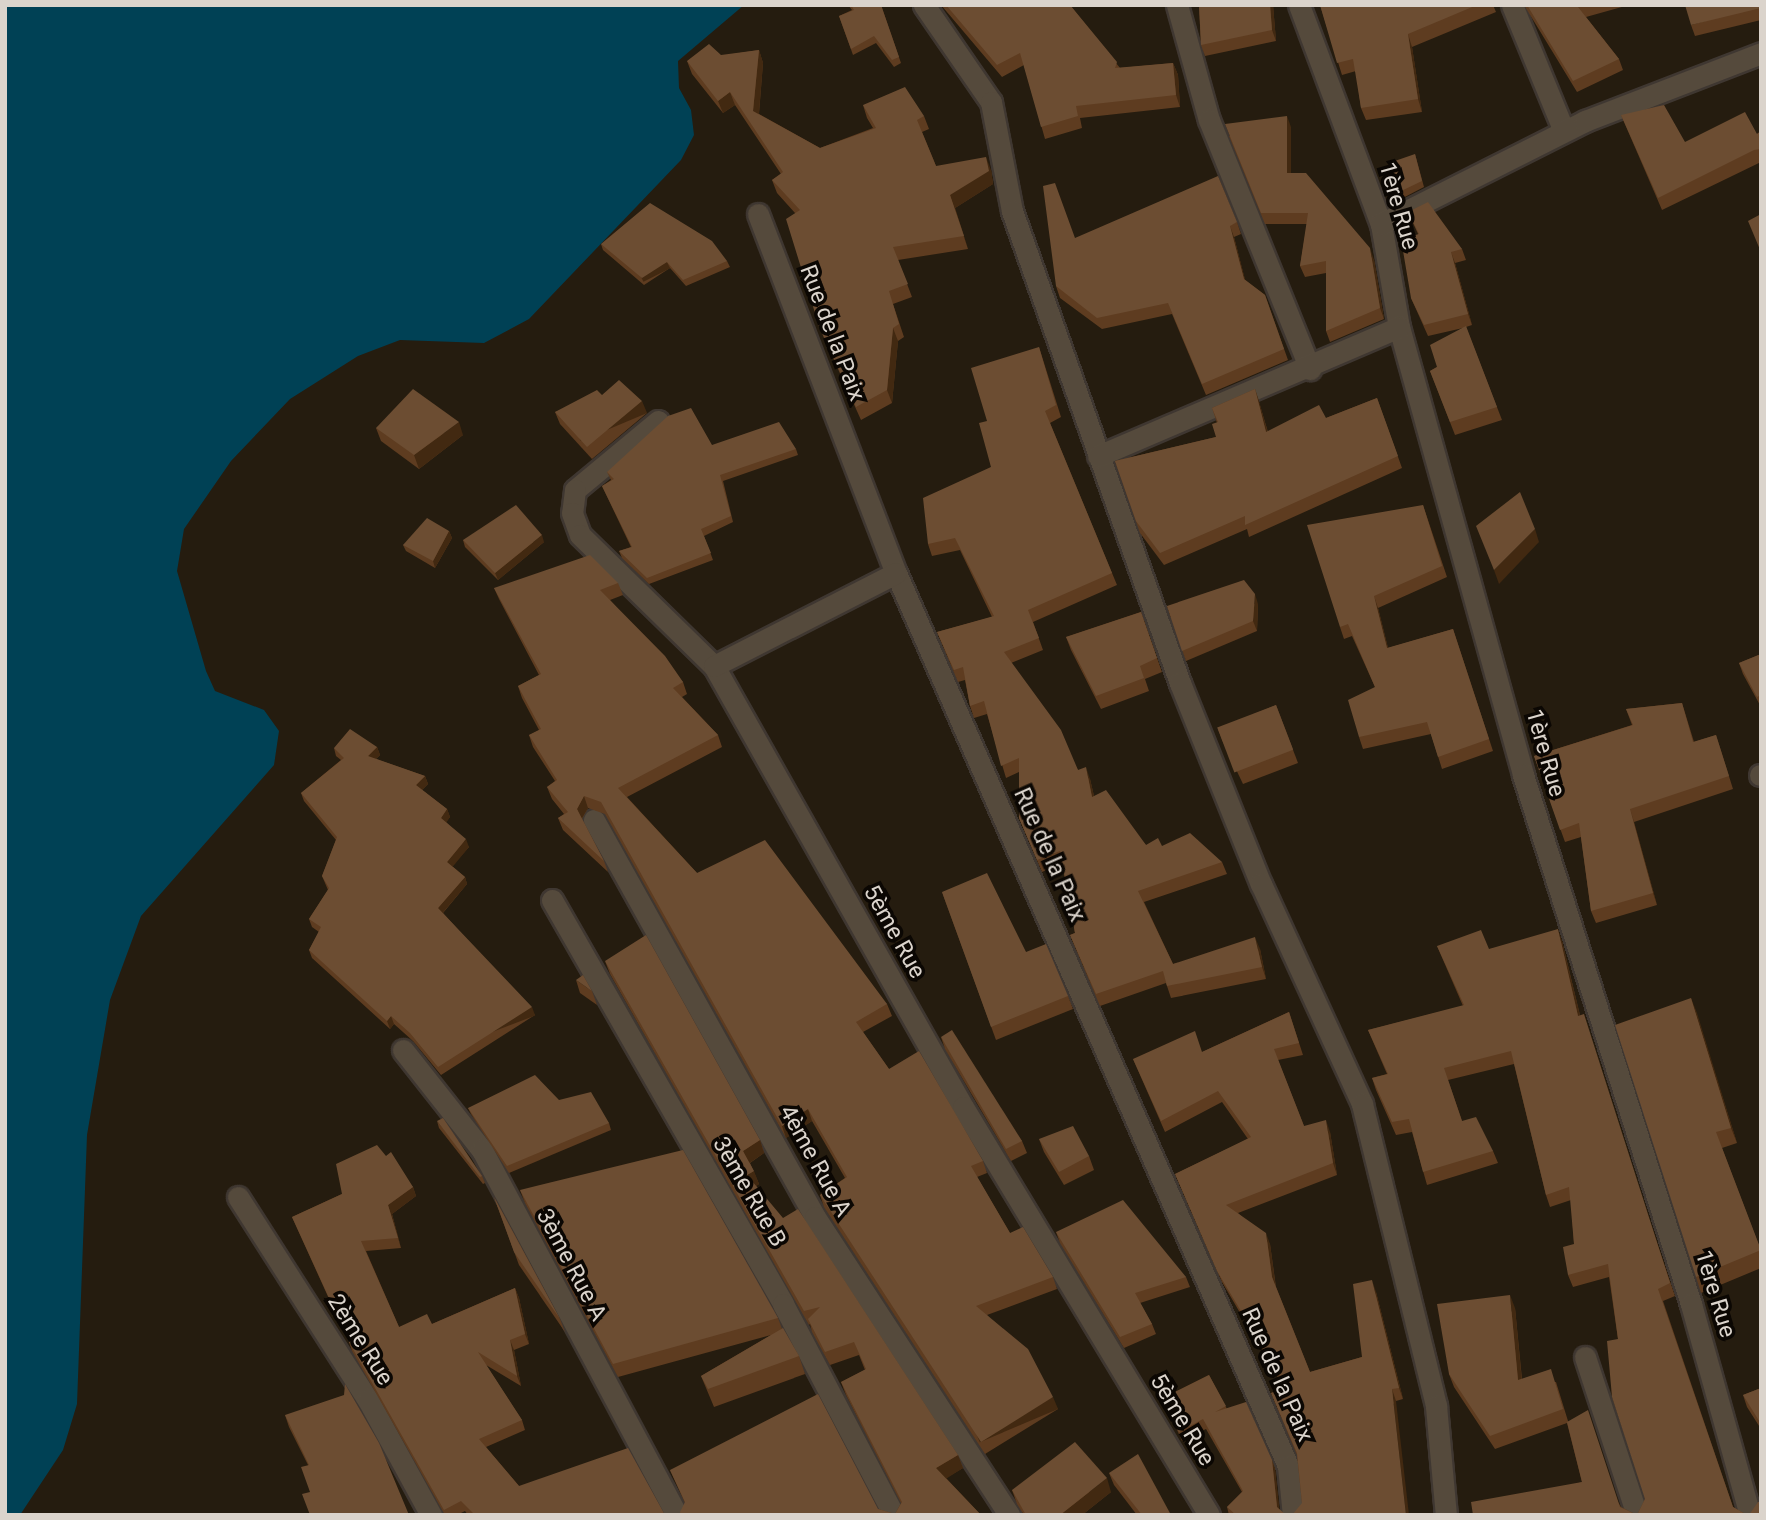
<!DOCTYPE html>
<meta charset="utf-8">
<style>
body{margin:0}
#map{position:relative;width:1766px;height:1520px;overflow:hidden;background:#251c0f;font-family:Roboto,sans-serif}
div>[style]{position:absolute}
.water>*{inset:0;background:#004155}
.roads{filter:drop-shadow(2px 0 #3f3731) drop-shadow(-2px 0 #3f3731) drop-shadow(0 2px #3f3731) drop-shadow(0 -2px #3f3731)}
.street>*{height:21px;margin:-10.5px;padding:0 10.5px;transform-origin:10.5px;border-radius:10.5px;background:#554a3c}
.wall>*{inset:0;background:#5e3c20}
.shaded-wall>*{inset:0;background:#422911;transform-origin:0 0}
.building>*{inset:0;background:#6c4d32;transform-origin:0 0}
span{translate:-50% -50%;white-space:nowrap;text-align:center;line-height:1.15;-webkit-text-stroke:7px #0b0703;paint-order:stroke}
.street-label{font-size:23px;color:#dbd4cc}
.frame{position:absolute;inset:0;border:7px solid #dbd4cc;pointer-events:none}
</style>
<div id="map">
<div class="water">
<div style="clip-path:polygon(5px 5px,744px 5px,678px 61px,679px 88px,691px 110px,694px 135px,681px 160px,529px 319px,484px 343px,400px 340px,358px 356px,290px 399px,231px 461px,184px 529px,177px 571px,206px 671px,215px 691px,264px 710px,279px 731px,274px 765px,141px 916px,110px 1000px,87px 1135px,77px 1404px,63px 1450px,20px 1515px,5px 1515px)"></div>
</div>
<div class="roads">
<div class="street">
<div style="left:924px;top:5px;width:118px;rotate:55.4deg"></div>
<div style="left:991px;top:102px;width:111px;rotate:79.1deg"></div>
<div style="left:1012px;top:211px;width:501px;rotate:70.41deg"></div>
<div style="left:1180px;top:683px;width:217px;rotate:68.1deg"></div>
<div style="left:1261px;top:884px;width:242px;rotate:65.3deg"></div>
<div style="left:1362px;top:1104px;width:311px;rotate:76.2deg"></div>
<div style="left:1436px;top:1406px;width:109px;rotate:84.8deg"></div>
<div style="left:1177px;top:5px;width:119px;rotate:74.5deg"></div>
<div style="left:1209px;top:120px;width:269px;rotate:67.9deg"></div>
<div style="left:1299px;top:5px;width:234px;rotate:69.5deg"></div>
<div style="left:1381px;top:224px;width:105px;rotate:80.1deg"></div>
<div style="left:1399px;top:327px;width:465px;rotate:74.5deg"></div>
<div style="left:1523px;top:775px;width:555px;rotate:72.38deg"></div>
<div style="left:1691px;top:1304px;width:219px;rotate:74.4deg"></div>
<div style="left:1512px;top:5px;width:136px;rotate:67.6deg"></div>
<div style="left:758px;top:214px;width:385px;rotate:69deg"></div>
<div style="left:896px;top:573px;width:975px;rotate:66.3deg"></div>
<div style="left:1288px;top:1466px;width:49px;rotate:84.2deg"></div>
<div style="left:1381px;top:224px;width:229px;rotate:-26.8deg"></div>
<div style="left:1585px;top:121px;width:189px;rotate:-21.1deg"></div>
<div style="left:658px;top:421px;width:108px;rotate:140.3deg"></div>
<div style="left:575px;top:490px;width:23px;rotate:97deg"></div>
<div style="left:572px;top:513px;width:23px;rotate:70deg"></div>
<div style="left:580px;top:535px;width:187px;rotate:44.4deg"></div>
<div style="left:714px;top:666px;width:506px;rotate:60.55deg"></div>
<div style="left:963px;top:1107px;width:476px;rotate:58.9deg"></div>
<div style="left:1098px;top:456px;width:327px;rotate:-23.2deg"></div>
<div style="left:714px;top:666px;width:204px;rotate:-27.1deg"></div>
<div style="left:1760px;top:775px;width:1px"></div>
<div style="left:594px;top:820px;width:454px;rotate:60.9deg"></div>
<div style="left:815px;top:1217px;width:356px;rotate:56.9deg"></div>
<div style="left:552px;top:900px;width:465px;rotate:60.2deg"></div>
<div style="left:783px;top:1304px;width:238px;rotate:62.3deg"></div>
<div style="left:403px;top:1050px;width:127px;rotate:51.7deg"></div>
<div style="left:482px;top:1150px;width:414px;rotate:61.9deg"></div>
<div style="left:238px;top:1197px;width:241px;rotate:57.4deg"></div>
<div style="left:368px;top:1400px;width:131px;rotate:61.3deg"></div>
<div style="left:1585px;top:1357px;width:166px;rotate:71.8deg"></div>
</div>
</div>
<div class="wall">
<div style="clip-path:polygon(848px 5px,881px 5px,901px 63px,894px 67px,876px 43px,853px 55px,839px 16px,852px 10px)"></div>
<div style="clip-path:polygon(941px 5px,1070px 5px,1120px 68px,1173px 63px,1178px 75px,1180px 107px,1080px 118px,1082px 128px,1045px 139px,1024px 65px,1002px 77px)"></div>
<div style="clip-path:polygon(1199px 5px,1273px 5px,1276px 41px,1205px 56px,1201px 45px)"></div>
<div style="clip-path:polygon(1320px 5px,1493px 5px,1496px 12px,1412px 47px,1422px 112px,1366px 120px,1361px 108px,1356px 71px,1342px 75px)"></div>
<div style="clip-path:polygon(1524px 5px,1629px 5px,1586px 17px,1619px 59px,1623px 70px,1577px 92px)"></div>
<div style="clip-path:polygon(1761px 5px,1761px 20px,1695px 36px,1691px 25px)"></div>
<div style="clip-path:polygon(759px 50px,763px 63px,759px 114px,820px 148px,873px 128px,867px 118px,863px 105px,924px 116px,929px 129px,922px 132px,936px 166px,991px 170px,993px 184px,955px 208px,968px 249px,898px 260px,912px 297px,893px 304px,904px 337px,898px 341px,892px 403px,861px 420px,824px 338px,819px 326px,795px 213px,777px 193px,772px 180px,781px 174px,735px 105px,723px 113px,692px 74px,687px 61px)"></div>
<div style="clip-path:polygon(1621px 115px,1685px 142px,1757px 134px,1761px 131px,1761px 162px,1662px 210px)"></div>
<div style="clip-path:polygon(1291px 127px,1291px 173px,1374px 260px,1384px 319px,1330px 342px,1326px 331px,1326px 273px,1305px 277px,1300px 266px,1307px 224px,1265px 224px,1229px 136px)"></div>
<div style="clip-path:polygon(1415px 154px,1424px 187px,1399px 200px,1397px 193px)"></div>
<div style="clip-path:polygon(1408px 212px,1462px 249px,1466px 260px,1455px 263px,1472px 325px,1466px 327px,1502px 420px,1455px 435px,1430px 371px,1437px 367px,1463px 328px,1428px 336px,1411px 298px,1418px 234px)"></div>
<div style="clip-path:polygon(1237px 222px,1241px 234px,1234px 237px,1245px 280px,1265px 295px,1288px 360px,1206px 395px,1172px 314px,1102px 329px,1060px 298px,1056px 286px,1075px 238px)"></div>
<div style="clip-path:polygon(601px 244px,727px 261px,730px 267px,686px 286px,670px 268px,644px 285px,603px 250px)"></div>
<div style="clip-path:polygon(1039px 347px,1061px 417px,1050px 423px,1117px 585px,1033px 622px,1043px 650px,1011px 663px,1078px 770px,1090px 779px,1094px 796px,1146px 845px,1162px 846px,1222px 862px,1227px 874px,1144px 902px,1173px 964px,1260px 949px,1266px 979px,1171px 998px,1166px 983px,1100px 1006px,1070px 935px,1075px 933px,1062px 863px,1042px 872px,1019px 818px,1019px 772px,1006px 778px,987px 714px,974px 718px,970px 706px,965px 680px,958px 682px,937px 632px,992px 617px,960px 550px,932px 556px,928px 544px,991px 467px,987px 421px)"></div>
<div style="clip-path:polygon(1255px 389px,1268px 432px,1326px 418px,1377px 398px,1402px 468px,1249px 537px,1247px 529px,1164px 565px,1140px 533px,1115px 461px,1216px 437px,1217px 423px,1212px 408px)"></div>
<div style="clip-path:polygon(602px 395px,647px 413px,592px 459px,560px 424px,555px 412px)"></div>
<div style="clip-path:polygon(376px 428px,463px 435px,419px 469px,381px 441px)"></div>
<div style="clip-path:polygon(712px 445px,796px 449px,798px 455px,723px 481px,733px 522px,704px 536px,713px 560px,649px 584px,622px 558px,619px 551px,631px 547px,602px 486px,611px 480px,607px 472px)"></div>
<div style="clip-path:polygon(1423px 505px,1447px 577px,1378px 608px,1388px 648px,1453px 629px,1493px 751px,1442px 769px,1431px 734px,1363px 749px,1359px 737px,1375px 687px,1352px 636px,1344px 639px,1340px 627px)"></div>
<div style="clip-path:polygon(449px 531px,452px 538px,435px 568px,406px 551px,403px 545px)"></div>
<div style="clip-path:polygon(463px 540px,544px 542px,498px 580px,465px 547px)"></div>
<div style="clip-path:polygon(618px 583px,623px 595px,610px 600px,683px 682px,687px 694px,682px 697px,718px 735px,722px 747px,627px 797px,697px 873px,887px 1004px,892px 1016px,863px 1032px,889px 1069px,983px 1161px,987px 1173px,977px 1177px,1010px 1233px,1053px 1277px,1057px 1289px,987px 1315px,1058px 1409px,985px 1454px,824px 1207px,820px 1195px,845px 1178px,812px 1121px,786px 1138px,605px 814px,588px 808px,582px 819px,604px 861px,608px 872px,563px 830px,558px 818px,564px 814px,552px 799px,547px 787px,555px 781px,533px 747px,529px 735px,539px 730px,522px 698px,518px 686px,539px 675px,499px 599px,494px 588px)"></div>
<div style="clip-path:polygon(1258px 604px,1257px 631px,1186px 661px,1167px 606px)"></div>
<div style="clip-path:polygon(1141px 612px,1162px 672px,1145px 679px,1149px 691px,1101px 709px,1071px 650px,1066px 637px)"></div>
<div style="clip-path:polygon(1761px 654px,1761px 707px,1743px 674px,1739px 663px)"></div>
<div style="clip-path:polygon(1682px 703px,1694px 742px,1716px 735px,1733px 789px,1634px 822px,1657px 905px,1596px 923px,1591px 911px,1581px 837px,1565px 842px,1534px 756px,1632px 725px,1626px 709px)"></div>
<div style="clip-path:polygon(1276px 705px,1298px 763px,1243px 784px,1223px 742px,1218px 729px)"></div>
<div style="clip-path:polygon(377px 747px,380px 755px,376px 759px,425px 776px,428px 784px,422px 790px,447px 809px,450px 817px,446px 822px,469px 847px,452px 866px,465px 877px,467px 884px,443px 913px,535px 1015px,441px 1075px,413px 1041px,394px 1024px,390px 1029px,312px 958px,309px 950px,319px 932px,312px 927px,309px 919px,328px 890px,322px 876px,336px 840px,304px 801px,301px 793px,341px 760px,336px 756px,334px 748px)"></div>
<div style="clip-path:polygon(942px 892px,1026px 952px,1068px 996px,1073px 1009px,996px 1040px)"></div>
<div style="clip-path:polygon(1562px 941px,1580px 1015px,1675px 1296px,1663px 1301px,1733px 1507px,1747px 1515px,1473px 1515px,1582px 1482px,1567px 1423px,1495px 1449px,1454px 1387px,1449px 1374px,1515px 1308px,1522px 1379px,1556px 1382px,1568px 1421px,1621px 1507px,1637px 1515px,1645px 1499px,1618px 1339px,1609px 1277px,1573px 1287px,1568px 1275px,1574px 1244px,1571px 1200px,1550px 1207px,1546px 1195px,1514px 1064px,1448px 1080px,1462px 1121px,1493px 1151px,1498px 1163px,1427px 1185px,1412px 1132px,1396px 1135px,1376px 1090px,1372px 1078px,1387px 1074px,1368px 1030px,1463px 1006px,1437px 946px,1489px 949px)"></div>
<div style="clip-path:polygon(605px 961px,760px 1140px,764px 1153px,750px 1163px,759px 1184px,756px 1186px,958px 1455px,963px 1468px,946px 1478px,981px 1515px,681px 1515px,685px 1503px,670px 1470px,878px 1509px,895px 1514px,901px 1503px,846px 1395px,841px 1382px,865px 1370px,859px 1355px,830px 1365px,812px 1332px,810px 1324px,809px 1325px,610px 974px)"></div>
<div style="clip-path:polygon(576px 980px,592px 991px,597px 1005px,580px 993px)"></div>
<div style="clip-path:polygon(1691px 998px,1737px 1143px,1722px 1148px,1761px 1251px,1761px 1268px,1701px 1293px,1696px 1277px)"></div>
<div style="clip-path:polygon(1289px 1012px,1303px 1055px,1278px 1060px,1304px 1126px,1330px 1132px,1337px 1175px,1238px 1213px,1270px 1244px,1276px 1287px,1310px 1372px,1362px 1357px,1376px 1292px,1403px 1399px,1396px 1401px,1302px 1503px,1297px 1455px,1271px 1393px,1284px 1388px,1222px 1282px,1175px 1174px,1248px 1139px,1222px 1102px,1165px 1132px,1133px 1059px,1202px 1052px)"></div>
<div style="clip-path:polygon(941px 1037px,1022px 1141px,1027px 1153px,1011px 1161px,945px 1049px)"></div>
<div style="clip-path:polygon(559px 1100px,609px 1123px,611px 1130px,509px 1173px,471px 1114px,468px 1108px)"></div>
<div style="clip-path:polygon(437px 1121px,482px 1176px,485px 1183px,483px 1184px,439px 1128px)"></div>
<div style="clip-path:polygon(1039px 1139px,1089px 1156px,1094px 1170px,1064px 1185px,1044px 1152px)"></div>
<div style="clip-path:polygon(386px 1156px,413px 1187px,416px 1196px,392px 1214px,401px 1248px,366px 1251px,399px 1327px,432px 1324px,515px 1288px,519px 1298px,529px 1344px,514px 1350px,521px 1386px,486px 1365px,522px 1420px,525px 1430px,486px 1447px,519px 1486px,665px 1515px,468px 1515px,465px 1511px,457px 1515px,445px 1515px,352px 1351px,349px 1342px,351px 1317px,339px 1321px,292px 1217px,342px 1194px)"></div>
<div style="clip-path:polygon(520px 1190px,778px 1318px,782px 1329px,799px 1356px,805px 1374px,714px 1407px,701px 1376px,771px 1335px,618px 1377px,525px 1203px)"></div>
<div style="clip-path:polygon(494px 1197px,560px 1319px,565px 1332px,519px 1265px)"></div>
<div style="clip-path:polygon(1056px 1232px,1186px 1277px,1190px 1287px,1140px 1303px,1152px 1324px,1156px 1334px,1124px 1348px,1060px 1243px)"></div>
<div style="clip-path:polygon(1209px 1375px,1227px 1409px,1272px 1460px,1275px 1469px,1279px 1510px,1286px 1515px,1229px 1515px,1227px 1507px,1242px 1492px,1206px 1429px,1182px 1441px,1163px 1398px)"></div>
<div style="clip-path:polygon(1761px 1388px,1761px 1429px,1747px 1407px,1743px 1395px)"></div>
<div style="clip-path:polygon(285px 1415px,379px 1443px,310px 1492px,308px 1465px,289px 1427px)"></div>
<div style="clip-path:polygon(1109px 1473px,1171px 1515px,1137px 1515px,1114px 1485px)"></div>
<div style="clip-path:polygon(1012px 1490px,1111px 1492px,1082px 1515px,1024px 1515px,1017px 1504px)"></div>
</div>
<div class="shaded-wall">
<div style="clip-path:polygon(1270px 5px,1273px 5px,1276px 41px,1272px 30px)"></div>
<div style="clip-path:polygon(1408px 34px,1412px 47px,1422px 112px,1418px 99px)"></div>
<div style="clip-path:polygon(759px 50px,763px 63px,758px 124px,753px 111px)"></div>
<div style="clip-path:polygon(1173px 63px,1178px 75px,1180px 107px,1176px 95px)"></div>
<div style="clip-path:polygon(730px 92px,735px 105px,723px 113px,718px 101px)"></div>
<div style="clip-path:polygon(1287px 116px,1291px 127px,1291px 184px,1287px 173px)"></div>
<div style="clip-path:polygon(986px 157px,991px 170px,993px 184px,955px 208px,968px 249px,950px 195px)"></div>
<div style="clip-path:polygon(1230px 226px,1234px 237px,1248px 291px,1244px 279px)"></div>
<div style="clip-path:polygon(1370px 248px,1374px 260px,1384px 319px,1380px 308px)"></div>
<div style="clip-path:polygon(1451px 252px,1455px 263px,1472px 325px,1468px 314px)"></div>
<div style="left:667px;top:262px;width:7px;height:30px;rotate:63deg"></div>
<div style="clip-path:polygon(893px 328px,898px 341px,892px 403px,887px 390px)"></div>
<div style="clip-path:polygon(1255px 389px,1259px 401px,1271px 444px,1266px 432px)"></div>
<div style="left:642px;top:401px;width:13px;height:72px;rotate:67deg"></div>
<div style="clip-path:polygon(459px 422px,463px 435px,419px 469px,414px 455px)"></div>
<div style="clip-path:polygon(1535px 529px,1539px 542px,1499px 584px,1494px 570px)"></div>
<div style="clip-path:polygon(449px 531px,452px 538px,435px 568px,433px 561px)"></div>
<div style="clip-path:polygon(542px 535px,544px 542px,498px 580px,495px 573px)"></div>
<div style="clip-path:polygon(1255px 594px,1258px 604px,1257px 631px,1253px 621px)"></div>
<div style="clip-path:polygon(1374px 596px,1378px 608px,1391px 660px,1387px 648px)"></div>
<div style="clip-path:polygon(377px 747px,380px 755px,371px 764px,368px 756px)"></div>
<div style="clip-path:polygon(1086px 767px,1090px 779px,1097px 809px,1092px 797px)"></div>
<div style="clip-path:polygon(425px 776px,428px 784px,419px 793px,416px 785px)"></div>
<div style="clip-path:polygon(584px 796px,588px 808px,581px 820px,577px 809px)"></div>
<div style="clip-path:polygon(447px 809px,450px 817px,444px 826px,441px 818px)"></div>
<div style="clip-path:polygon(1630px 809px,1634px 822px,1657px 905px,1653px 893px)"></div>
<div style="clip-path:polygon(466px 839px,469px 847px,450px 870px,447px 862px)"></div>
<div style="clip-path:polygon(465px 877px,467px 884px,440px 916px,438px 908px)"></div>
<div style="clip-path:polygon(1558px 929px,1562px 941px,1583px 1028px,1578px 1016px)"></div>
<div style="clip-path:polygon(1255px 937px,1260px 949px,1266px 979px,1262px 967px)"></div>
<div style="clip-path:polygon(1691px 998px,1697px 1013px,1737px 1143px,1731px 1128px)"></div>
<div style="left:532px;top:1007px;width:9px;height:112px;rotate:69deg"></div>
<div style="clip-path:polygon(391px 1016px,394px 1024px,390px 1029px,387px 1021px)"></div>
<div style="clip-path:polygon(808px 1109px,812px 1121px,786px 1138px,782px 1126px)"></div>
<div style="clip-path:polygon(1326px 1120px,1330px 1132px,1337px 1175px,1333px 1163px)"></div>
<div style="clip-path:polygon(760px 1140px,764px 1153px,748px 1164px,743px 1151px)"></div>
<div style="clip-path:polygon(754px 1171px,759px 1184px,752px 1189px,747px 1175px)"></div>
<div style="clip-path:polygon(413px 1187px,416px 1196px,392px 1214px,401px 1248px,388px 1205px)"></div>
<div style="clip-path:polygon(1266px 1233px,1270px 1244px,1276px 1289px,1272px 1277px)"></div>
<div style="clip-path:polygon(1372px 1280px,1376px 1292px,1403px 1399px,1399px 1388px)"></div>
<div style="clip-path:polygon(515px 1288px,519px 1298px,529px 1344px,525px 1334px)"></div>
<div style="clip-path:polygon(1510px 1295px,1515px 1308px,1523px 1393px,1518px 1380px)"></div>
<div style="clip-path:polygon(510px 1340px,514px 1350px,521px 1386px,517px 1376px)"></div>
<div style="clip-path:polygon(1392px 1389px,1396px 1401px,1409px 1515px,1406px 1515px)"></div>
<div style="left:1053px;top:1397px;width:13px;height:85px;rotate:67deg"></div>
<div style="clip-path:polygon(958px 1455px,963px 1468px,941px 1482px,936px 1468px)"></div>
<div style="clip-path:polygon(1272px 1460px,1275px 1469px,1280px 1515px,1277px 1507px)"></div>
<div style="clip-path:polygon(1107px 1478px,1111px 1492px,1082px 1515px,1060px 1515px)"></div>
</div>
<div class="building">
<div style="clip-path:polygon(851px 5px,881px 5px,899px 57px,892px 60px,874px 36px,851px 49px,839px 16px,854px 10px)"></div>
<div style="clip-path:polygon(946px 5px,1070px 5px,1117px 62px,1115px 68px,1173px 63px,1176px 95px,1076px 106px,1078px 116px,1041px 127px,1020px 53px,997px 65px)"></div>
<div style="clip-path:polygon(1199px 5px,1270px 5px,1272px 30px,1201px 45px)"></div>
<div style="clip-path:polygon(1320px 5px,1477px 5px,1408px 34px,1418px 99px,1361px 108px,1353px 59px,1337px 63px)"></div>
<div style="clip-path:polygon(1527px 5px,1583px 5px,1578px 7px,1619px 59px,1573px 81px)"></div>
<div style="clip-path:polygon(1685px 5px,1761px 5px,1761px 8px,1691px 25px)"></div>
<div style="clip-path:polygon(709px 44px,721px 55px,759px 50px,753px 111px,820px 148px,876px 128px,863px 105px,905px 87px,924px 116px,917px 120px,936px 166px,986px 157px,989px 171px,950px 195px,964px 236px,893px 247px,908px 284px,889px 291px,899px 324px,893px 328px,887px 390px,856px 407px,819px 326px,786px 219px,800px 210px,772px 180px,783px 172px,730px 92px,718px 101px,687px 61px)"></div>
<div style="clip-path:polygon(1664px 105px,1685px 142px,1745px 112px,1757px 134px,1761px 131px,1761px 149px,1754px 150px,1658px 198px,1621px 115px)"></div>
<div style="clip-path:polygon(1287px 116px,1287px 173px,1306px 173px,1370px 248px,1380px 308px,1326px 331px,1326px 261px,1300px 266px,1308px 213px,1261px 213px,1225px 124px)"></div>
<div style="clip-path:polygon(1415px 154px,1422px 181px,1397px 193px,1389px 163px)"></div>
<div style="clip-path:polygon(1218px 176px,1237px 222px,1230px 226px,1244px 279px,1265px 295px,1284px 349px,1202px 384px,1168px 303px,1097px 318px,1056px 286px,1043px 186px,1055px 183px,1075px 238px)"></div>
<div style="clip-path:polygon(1428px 202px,1462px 249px,1451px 252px,1468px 314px,1424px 325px,1411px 298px,1401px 239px,1419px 234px,1408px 212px)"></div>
<div style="clip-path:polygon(650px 203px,712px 241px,727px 261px,683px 280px,667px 262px,642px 278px,601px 244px)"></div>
<div style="clip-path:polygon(1761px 214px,1761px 252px,1748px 221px)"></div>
<div style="clip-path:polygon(1466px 326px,1497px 407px,1450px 422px,1430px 371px,1437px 367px,1430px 345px)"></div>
<div style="clip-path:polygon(1039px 347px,1056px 405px,1045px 411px,1112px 573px,1028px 610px,1039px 638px,1004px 652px,1061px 730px,1078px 770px,1086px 767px,1092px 797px,1106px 790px,1146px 845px,1158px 838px,1162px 846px,1190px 833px,1222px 862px,1138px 891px,1173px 964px,1255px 937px,1262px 967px,1167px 986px,1163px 971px,1096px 994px,1070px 935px,1075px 933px,1060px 851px,1037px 860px,1019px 818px,1019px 758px,1001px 766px,984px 701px,970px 706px,963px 667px,954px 670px,937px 632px,994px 616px,955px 538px,928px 544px,923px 498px,991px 467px,979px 423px,987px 421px,971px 368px)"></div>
<div style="clip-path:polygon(619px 380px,642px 401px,587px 447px,555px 412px,597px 390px,602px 395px)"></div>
<div style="clip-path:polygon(413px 389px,459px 422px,414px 455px,376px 428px)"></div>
<div style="clip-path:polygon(1255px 389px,1266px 432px,1319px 405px,1326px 418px,1377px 398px,1398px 456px,1245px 525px,1245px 516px,1160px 553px,1136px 521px,1115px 461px,1216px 437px,1212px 424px,1218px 422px,1212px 408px)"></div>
<div style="clip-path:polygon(691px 408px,712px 445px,779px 422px,796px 449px,720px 475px,731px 516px,701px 529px,711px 553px,647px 578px,619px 551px,632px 547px,602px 486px,614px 479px,607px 472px,668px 416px)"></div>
<div style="clip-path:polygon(1520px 492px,1535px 529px,1494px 570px,1476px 526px)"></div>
<div style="clip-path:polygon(516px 505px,542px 535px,495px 573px,463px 540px)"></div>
<div style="clip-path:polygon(1423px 505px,1442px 566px,1374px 596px,1387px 648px,1453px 629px,1489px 739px,1438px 757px,1427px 722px,1359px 737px,1348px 700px,1375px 687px,1348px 624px,1340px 627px,1307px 525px)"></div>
<div style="clip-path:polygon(427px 518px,449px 531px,433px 561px,403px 545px)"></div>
<div style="clip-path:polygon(590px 555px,618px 583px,600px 590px,665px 656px,683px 682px,673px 688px,718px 735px,618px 788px,697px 873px,765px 840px,887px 1004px,856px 1022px,889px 1069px,919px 1051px,983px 1161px,971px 1166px,1010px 1233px,1023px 1227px,1053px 1277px,976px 1306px,1028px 1349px,1053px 1397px,981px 1442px,820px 1195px,847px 1177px,808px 1109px,782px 1126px,601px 802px,584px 796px,577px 809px,604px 861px,558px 818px,568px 812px,547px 787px,557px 780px,529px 735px,541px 729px,518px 686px,541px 674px,494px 588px)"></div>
<div style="clip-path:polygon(1244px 580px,1255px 594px,1253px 621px,1182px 651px,1167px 606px)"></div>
<div style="clip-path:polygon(1141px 612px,1157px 658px,1140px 666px,1144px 678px,1096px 696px,1066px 637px)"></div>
<div style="clip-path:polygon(1761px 654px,1761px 695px,1757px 697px,1739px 663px)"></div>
<div style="clip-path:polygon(1682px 703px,1693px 742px,1716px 735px,1729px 776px,1630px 809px,1653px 893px,1591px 911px,1579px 823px,1560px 830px,1534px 756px,1633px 725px,1626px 709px)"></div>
<div style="left:1276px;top:705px;width:48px;height:63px;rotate:69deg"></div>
<div style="clip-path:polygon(350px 729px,377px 747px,368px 756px,425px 776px,416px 785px,447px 809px,441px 818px,466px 839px,447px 862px,465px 877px,438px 908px,532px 1007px,438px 1067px,410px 1033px,391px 1016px,387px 1021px,309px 950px,321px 927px,309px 919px,329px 888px,322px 876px,337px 837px,301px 793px,344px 758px,334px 748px)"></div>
<div style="clip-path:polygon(987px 873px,1026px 952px,1046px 944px,1068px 996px,991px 1027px,942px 892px)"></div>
<div style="clip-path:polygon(1558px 929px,1578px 1016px,1584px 1014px,1670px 1283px,1658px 1289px,1733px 1507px,1747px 1515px,1473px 1515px,1471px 1502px,1582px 1482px,1567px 1422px,1588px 1410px,1620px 1507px,1637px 1515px,1645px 1499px,1612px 1397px,1607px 1341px,1618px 1339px,1608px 1264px,1568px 1275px,1563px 1247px,1574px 1244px,1569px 1187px,1546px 1195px,1511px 1051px,1444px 1068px,1462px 1121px,1476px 1117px,1493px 1151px,1423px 1172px,1409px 1119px,1392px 1122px,1372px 1078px,1388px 1074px,1368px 1030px,1464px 1005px,1437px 946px,1481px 930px,1489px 949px)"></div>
<div style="clip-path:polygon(646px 935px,760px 1140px,743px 1151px,754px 1171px,747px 1175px,783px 1218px,798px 1209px,958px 1455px,936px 1468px,981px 1515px,681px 1515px,680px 1512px,685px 1502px,670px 1470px,818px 1394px,878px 1509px,895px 1514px,902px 1502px,841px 1382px,866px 1369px,854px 1342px,825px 1352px,808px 1319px,820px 1307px,804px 1311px,605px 961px)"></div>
<div style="clip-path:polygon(583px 975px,592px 991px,576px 980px)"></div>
<div style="clip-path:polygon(1691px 998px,1731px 1128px,1716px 1132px,1761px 1250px,1696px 1277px,1615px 1025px)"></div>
<div style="clip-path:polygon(1289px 1012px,1299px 1043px,1274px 1049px,1304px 1126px,1326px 1120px,1333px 1163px,1226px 1205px,1266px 1233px,1272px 1277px,1310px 1372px,1362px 1357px,1353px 1284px,1372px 1280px,1399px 1388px,1392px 1389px,1406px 1515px,1292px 1515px,1302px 1503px,1297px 1453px,1271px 1393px,1287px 1388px,1217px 1271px,1175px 1174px,1251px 1137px,1218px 1091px,1161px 1121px,1133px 1059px,1195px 1031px,1202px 1052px)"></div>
<div style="clip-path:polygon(952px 1030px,1022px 1141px,1006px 1149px,941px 1037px)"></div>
<div style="clip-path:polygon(535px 1075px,559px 1100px,591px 1092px,609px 1123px,507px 1166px,468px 1108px)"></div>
<div style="clip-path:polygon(443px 1118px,482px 1176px,480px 1177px,437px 1121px)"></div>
<div style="clip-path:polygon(1073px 1126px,1089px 1156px,1059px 1172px,1039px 1139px)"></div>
<div style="clip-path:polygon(377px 1145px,386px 1156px,391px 1152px,413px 1187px,388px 1205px,398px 1238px,361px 1241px,399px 1327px,427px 1314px,432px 1324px,515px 1288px,525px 1334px,510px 1340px,517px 1376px,478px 1352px,522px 1420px,479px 1439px,519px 1486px,628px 1448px,665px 1515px,475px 1515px,461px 1501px,444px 1510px,349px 1342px,352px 1306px,335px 1311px,292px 1217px,342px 1194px,336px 1164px)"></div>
<div style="clip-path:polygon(683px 1150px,778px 1318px,613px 1364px,520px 1190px)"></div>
<div style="clip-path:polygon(494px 1197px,560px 1319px,514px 1252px)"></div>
<div style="clip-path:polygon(1123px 1200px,1186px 1277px,1135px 1293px,1152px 1324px,1120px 1337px,1056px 1232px)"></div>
<div style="clip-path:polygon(1510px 1295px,1518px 1380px,1551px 1369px,1563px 1409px,1490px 1436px,1449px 1374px,1437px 1304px)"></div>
<div style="clip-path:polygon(783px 1328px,799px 1356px,708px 1389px,701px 1376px)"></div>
<div style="clip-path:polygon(1209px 1375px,1226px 1406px,1215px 1412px,1246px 1402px,1272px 1460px,1277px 1507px,1286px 1515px,1236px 1515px,1227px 1507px,1243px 1491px,1203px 1419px,1179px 1432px,1163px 1398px)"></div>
<div style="clip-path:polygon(345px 1384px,379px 1443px,409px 1515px,310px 1515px,302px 1494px,310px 1492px,301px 1467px,309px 1465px,285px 1415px,344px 1395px)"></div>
<div style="clip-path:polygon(1761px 1388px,1761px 1424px,1743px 1395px)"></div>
<div style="clip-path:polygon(1075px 1442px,1107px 1478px,1060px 1515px,1026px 1515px,1012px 1490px)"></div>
<div style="clip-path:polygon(1138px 1454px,1171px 1515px,1142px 1515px,1109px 1473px)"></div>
<div style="clip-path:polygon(1758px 1502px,1761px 1502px,1761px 1515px,1749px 1515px)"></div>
</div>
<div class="street-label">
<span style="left:1398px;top:206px;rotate:74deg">1ère Rue</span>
<span style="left:832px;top:333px;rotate:69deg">Rue de la Paix</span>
<span style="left:1545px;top:753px;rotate:74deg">1ère Rue</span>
<span style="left:1049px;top:855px;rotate:66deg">Rue de la Paix</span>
<span style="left:894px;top:932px;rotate:61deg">5ème Rue</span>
<span style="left:815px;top:1161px;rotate:61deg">4ème Rue A</span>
<span style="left:749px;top:1192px;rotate:60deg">3ème Rue B</span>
<span style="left:571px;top:1265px;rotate:62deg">3ème Rue A</span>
<span style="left:1715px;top:1294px;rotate:73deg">1ère Rue</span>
<span style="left:360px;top:1340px;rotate:58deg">2ème Rue</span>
<span style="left:1277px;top:1375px;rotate:66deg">Rue de la Paix</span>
<span style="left:1182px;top:1420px;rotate:59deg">5ème Rue</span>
</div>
<div class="frame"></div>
</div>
